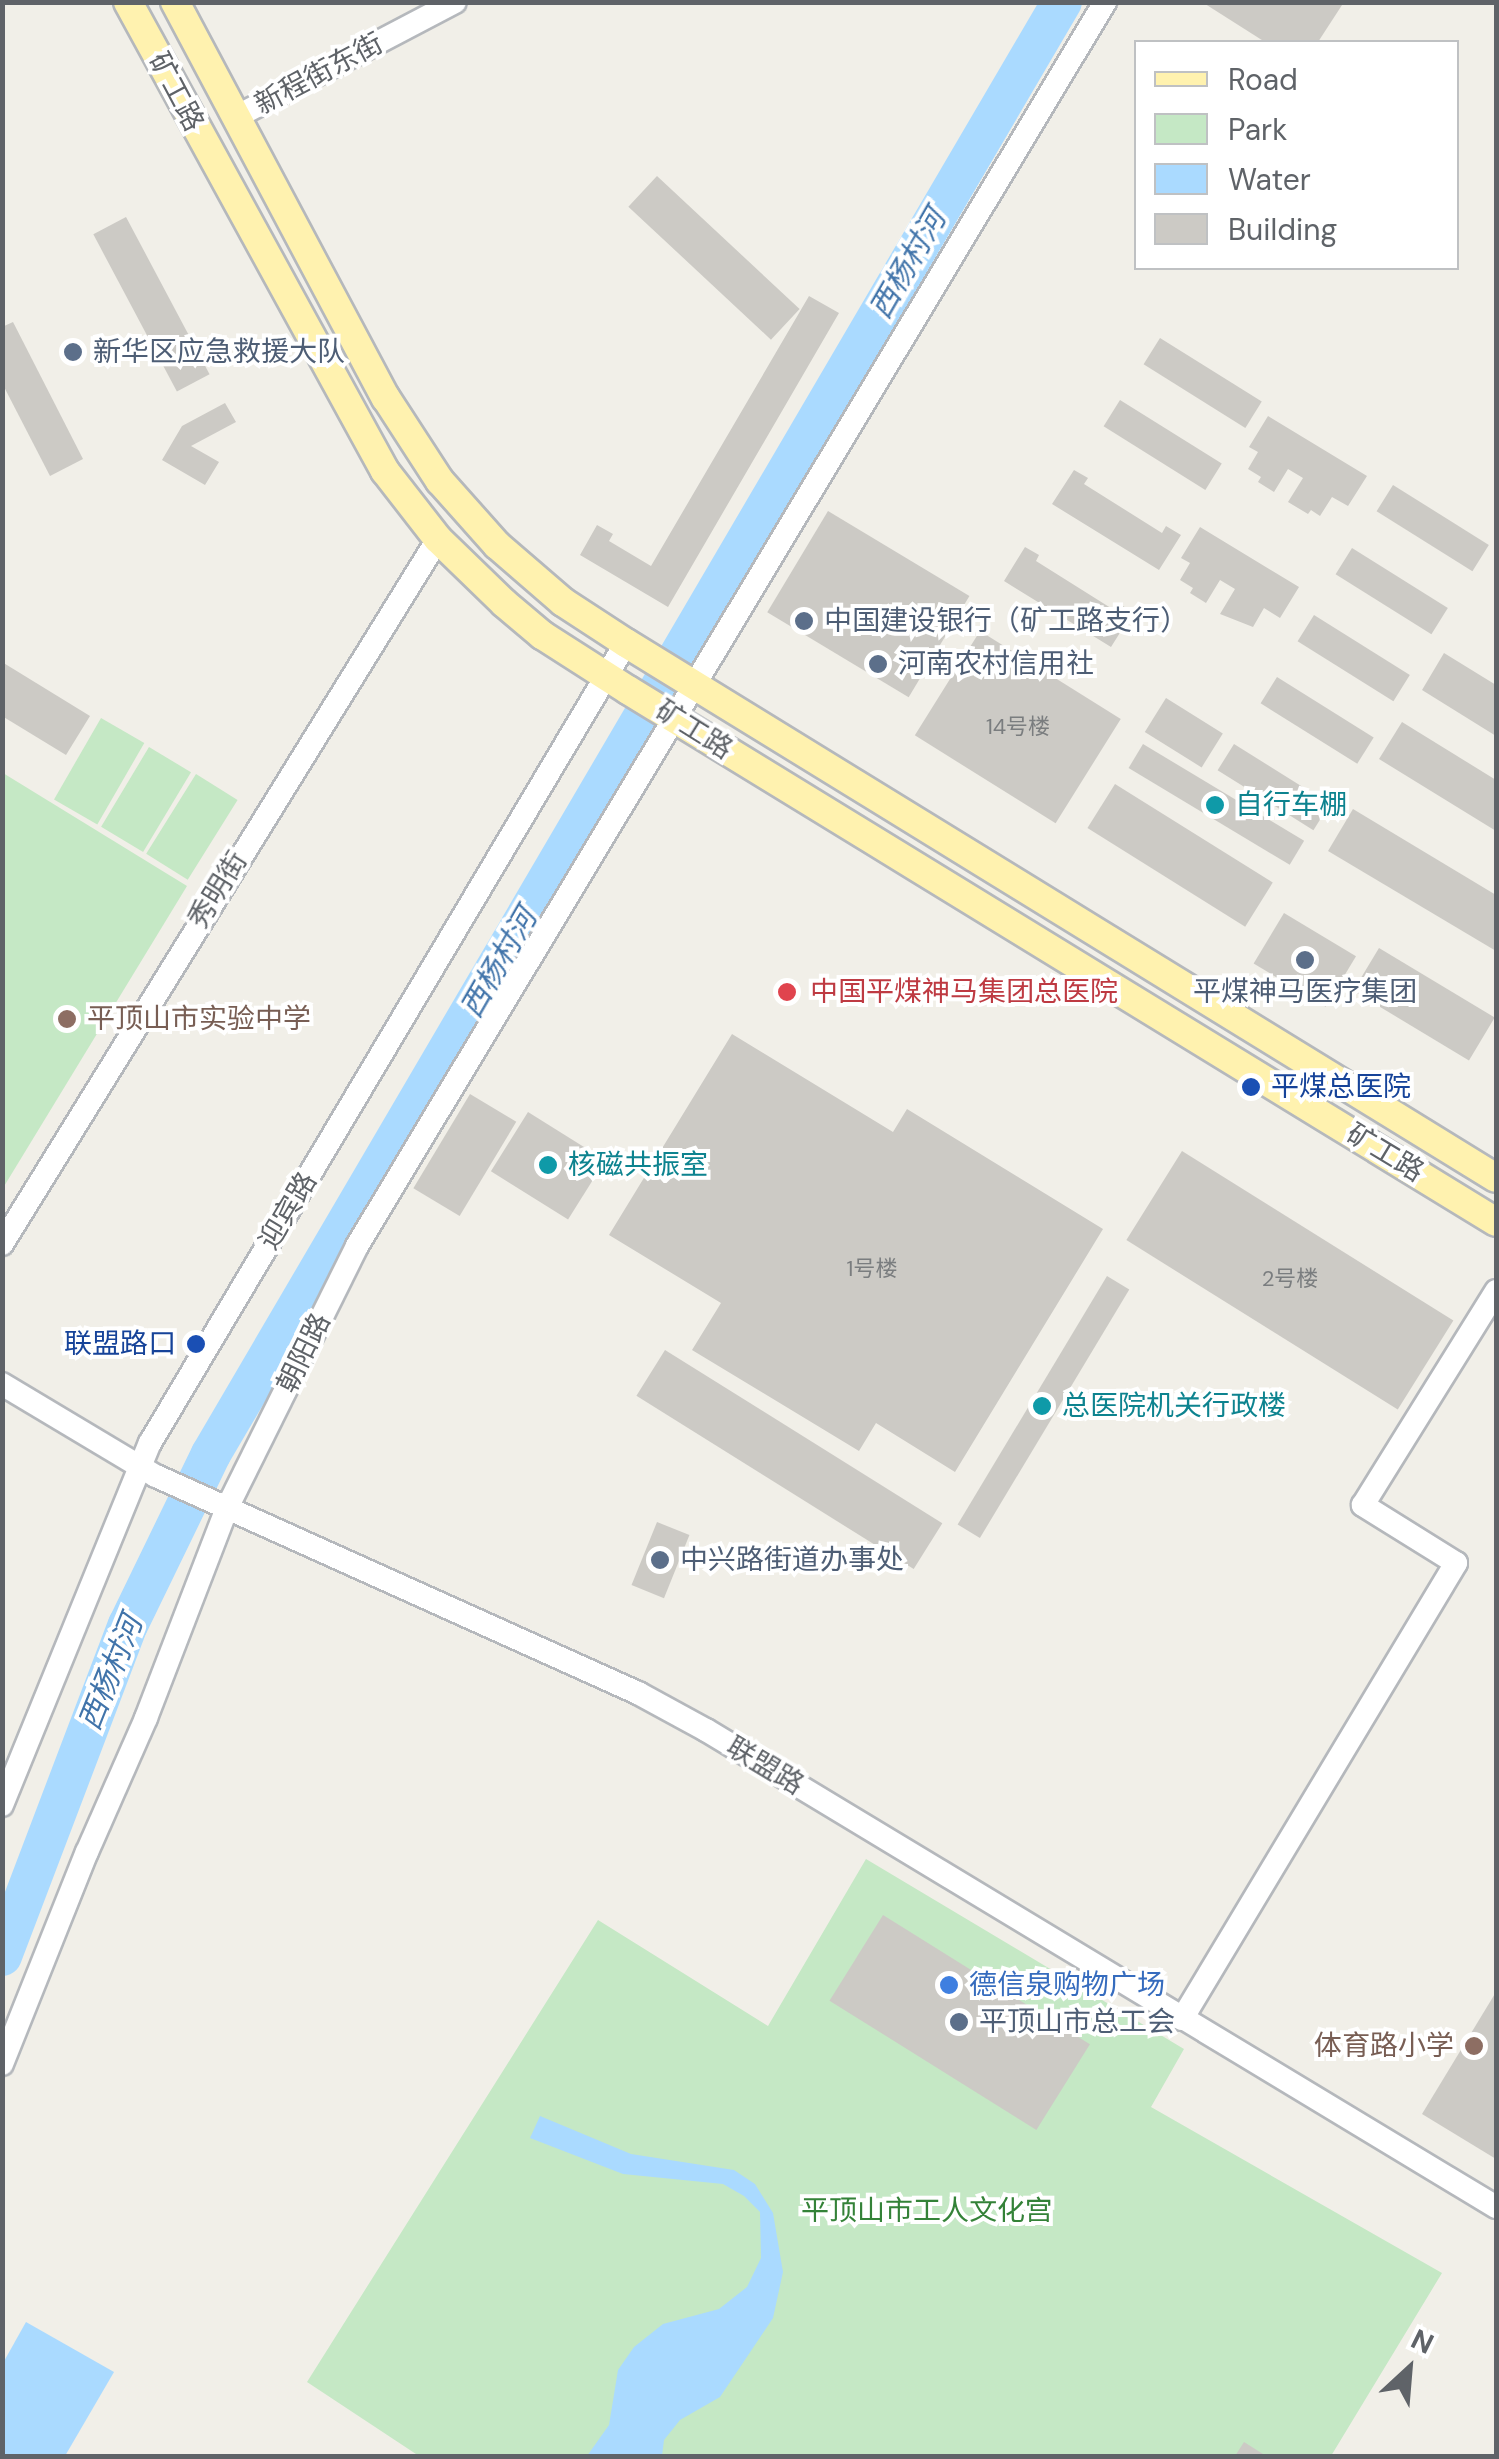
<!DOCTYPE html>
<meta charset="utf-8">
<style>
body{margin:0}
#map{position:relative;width:1499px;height:2459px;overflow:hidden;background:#f1efe8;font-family:"DM Sans","Noto Sans SC",sans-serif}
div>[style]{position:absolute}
.green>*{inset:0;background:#c5e8c5;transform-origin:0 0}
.water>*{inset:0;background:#aadaff}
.river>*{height:40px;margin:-20px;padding:0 20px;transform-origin:20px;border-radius:20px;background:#aadaff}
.building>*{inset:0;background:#cccac5;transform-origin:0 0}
.roads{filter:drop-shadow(2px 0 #b5b8bc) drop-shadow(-2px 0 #b5b8bc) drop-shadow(0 2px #b5b8bc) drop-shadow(0 -2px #b5b8bc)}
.minor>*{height:22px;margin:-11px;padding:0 11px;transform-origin:11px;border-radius:11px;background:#fff}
.major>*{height:28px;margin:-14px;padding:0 14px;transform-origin:14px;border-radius:14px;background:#fff2af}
.dots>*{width:28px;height:28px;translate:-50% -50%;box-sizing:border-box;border:5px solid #fff;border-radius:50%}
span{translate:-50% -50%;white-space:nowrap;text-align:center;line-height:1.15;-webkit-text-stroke:8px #fff;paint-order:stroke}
.number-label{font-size:22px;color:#7a7d7f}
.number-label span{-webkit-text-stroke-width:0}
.street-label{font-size:28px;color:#5f6368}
.service-label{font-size:28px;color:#4e5e75}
.left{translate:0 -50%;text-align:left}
.culture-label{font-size:28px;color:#0d838f}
.health-label{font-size:28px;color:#be3a42}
.education-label{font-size:28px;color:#785e54}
.right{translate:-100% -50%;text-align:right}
.transit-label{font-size:28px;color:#164399}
.shop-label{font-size:28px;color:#366cbe}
.park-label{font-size:28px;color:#348238}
.water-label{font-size:30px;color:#4174aa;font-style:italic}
.frame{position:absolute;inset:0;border:5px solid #5f6368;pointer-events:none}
.legend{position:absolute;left:1134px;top:40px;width:325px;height:230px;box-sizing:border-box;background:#fff;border:2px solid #bfc1c3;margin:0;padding:12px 18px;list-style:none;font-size:30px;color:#5f6368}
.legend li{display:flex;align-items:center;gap:20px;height:50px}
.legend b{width:50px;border:2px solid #bfc1c3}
.north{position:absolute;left:1359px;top:2319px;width:100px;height:100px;-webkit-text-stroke:8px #fff;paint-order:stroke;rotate:26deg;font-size:28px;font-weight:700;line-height:40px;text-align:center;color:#5f6368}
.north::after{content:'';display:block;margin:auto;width:35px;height:45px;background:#5f6368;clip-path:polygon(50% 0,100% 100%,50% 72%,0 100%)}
</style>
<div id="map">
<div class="green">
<div style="left:101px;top:718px;width:50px;height:94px;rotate:30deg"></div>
<div style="left:149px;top:747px;width:49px;height:93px;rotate:31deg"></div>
<div style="clip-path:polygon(3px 773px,187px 886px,3px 1188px)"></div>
<div style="left:196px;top:774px;width:49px;height:94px;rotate:32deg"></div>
<div style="clip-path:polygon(866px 1859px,1184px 2049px,1151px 2107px,1442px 2273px,1331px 2456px,419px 2456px,307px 2382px,598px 1920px,768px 2026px)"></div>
</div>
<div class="water">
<div style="clip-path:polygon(540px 2116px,631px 2154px,734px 2170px,755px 2184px,773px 2213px,783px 2272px,773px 2318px,720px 2397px,680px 2420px,664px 2440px,662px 2456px,587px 2456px,609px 2425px,618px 2370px,634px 2347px,663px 2324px,719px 2309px,747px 2287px,761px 2258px,760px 2212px,744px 2196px,723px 2184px,623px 2174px,530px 2138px)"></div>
<div style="clip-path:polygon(26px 2322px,114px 2372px,65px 2456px,3px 2456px,3px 2363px)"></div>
</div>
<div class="river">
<div style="left:2px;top:1956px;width:354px;rotate:-69.2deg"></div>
<div style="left:128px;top:1625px;width:190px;rotate:-64.1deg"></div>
<div style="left:211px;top:1454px;width:1683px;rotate:-59.63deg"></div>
</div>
<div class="building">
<div style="clip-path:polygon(1202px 2px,1344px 2px,1318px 42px,1265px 42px)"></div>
<div style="left:657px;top:176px;width:195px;height:42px;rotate:43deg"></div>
<div style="left:126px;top:217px;width:178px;height:37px;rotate:62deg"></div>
<div style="clip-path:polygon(809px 296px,839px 313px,668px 607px,580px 555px,597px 525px,613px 534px,609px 541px,651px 566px)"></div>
<div style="clip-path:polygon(13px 322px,83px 459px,50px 476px,2px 383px,2px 327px)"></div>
<div style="left:1160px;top:338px;width:120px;height:31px;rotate:32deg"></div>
<div style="left:1120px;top:400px;width:120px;height:31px;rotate:32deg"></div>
<div style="clip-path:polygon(225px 403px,236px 422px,191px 446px,219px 462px,205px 485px,162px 460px,182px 426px)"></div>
<div style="clip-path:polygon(1268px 416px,1367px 476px,1348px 506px,1332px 497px,1320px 516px,1311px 510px,1308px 514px,1288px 502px,1303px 478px,1288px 469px,1274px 492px,1258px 482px,1261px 477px,1248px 469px,1258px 452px,1249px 447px)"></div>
<div style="clip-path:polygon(1074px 470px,1088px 478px,1084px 484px,1162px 533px,1166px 526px,1181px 535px,1159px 570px,1052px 504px)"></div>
<div style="left:1393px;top:485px;width:113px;height:31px;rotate:32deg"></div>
<div style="left:828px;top:511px;width:165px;height:118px;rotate:31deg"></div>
<div style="clip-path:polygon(1200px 527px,1299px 587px,1280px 618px,1264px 608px,1253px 627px,1220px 614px,1235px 589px,1220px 580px,1206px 603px,1190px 593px,1193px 588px,1180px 580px,1190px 563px,1181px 558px)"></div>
<div style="clip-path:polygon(1025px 547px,1039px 555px,1036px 561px,1114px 610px,1118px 603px,1133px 612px,1111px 647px,1004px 581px)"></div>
<div style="left:1352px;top:548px;width:113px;height:31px;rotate:32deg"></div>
<div style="left:1314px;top:615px;width:113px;height:31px;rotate:32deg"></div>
<div style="left:980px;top:631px;width:166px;height:123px;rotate:32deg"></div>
<div style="clip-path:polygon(1444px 653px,1496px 685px,1496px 736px,1422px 690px)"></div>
<div style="clip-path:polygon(2px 662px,90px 716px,66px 755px,2px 716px)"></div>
<div style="left:1277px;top:677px;width:114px;height:31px;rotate:32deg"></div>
<div style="left:1166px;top:698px;width:67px;height:40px;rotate:32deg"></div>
<div style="clip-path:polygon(1402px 722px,1496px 780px,1496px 831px,1379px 759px)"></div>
<div style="left:1143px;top:744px;width:188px;height:28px;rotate:31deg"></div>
<div style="left:1234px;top:744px;width:113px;height:31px;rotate:32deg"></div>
<div style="left:1115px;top:784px;width:186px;height:52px;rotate:32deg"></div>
<div style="clip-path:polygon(1353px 809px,1496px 895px,1496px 951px,1328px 851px)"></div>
<div style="left:1284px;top:913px;width:84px;height:59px;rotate:31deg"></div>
<div style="left:1379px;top:948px;width:135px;height:50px;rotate:31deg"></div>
<div style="clip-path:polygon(732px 1034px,893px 1132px,907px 1109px,1103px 1229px,955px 1472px,876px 1423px,859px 1451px,692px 1350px,721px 1303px,609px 1235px)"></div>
<div style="left:470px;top:1094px;width:54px;height:110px;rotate:31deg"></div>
<div style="left:528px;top:1112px;width:91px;height:70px;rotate:32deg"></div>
<div style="left:1182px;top:1151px;width:320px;height:105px;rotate:32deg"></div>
<div style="left:1107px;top:1276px;width:26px;height:290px;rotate:31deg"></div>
<div style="left:665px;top:1350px;width:327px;height:54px;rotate:32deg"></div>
<div style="left:657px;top:1522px;width:35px;height:68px;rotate:22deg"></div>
<div style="left:883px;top:1915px;width:244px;height:101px;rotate:32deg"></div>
<div style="clip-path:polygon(1496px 1992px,1496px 2159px,1422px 2114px)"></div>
<div style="clip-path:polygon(1244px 2442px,1263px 2454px,1262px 2456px,1235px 2456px)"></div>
</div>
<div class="roads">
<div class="minor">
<div style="left:236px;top:117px;width:247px;rotate:-27.7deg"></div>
<div style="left:2px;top:1244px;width:829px;rotate:-58.27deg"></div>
<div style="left:2px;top:1384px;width:179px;rotate:30.9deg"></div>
<div style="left:156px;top:1476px;width:529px;rotate:24.24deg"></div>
<div style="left:638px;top:1693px;width:77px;rotate:28.6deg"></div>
<div style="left:706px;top:1730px;width:923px;rotate:31.12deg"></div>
<div style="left:2px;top:1805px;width:391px;rotate:-67.8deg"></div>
<div style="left:150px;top:1443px;width:931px;rotate:-59.25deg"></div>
<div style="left:1182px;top:2019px;width:532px;rotate:-59deg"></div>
<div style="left:1456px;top:1563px;width:110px;rotate:-148.1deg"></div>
<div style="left:1363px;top:1505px;width:252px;rotate:-58.1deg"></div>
<div style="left:2px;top:2064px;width:228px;rotate:-68.2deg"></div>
<div style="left:87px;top:1852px;width:146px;rotate:-66.2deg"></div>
<div style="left:146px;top:1718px;width:225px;rotate:-68.9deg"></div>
<div style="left:227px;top:1508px;width:292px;rotate:-63.6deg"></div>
<div style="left:357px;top:1246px;width:1452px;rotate:-58.98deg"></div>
</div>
<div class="major">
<div style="left:128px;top:2px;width:535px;rotate:61.28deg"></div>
<div style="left:385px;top:471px;width:86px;rotate:52.1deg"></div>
<div style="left:438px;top:539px;width:92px;rotate:44.1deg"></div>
<div style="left:504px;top:603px;width:50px;rotate:40.1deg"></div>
<div style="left:542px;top:635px;width:102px;rotate:32.6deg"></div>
<div style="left:628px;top:690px;width:1018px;rotate:31.5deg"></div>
<div style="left:175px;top:2px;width:449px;rotate:62deg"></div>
<div style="left:386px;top:398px;width:99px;rotate:57deg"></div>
<div style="left:440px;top:481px;width:86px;rotate:48.3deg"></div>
<div style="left:497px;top:545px;width:87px;rotate:40.8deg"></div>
<div style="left:563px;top:602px;width:75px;rotate:33.1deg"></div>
<div style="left:626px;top:643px;width:1021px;rotate:31.59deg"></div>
</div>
</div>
<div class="dots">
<div style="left:73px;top:352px;background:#5c6f8a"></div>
<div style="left:804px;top:621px;background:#5c6f8a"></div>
<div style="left:878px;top:664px;background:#5c6f8a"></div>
<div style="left:1215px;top:805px;background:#0f9aa8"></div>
<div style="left:1305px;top:960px;background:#5c6f8a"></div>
<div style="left:787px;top:992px;background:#e0444e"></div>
<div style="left:67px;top:1019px;background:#8d6e63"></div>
<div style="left:1251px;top:1087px;background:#1a4fb4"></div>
<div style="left:548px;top:1165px;background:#0f9aa8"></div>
<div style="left:196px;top:1344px;background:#1a4fb4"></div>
<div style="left:1042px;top:1406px;background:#0f9aa8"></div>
<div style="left:660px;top:1560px;background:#5c6f8a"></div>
<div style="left:949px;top:1985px;background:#3f7fe0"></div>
<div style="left:959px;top:2022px;background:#5c6f8a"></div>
<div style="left:1474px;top:2046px;background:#8d6e63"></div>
</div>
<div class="number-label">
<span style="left:1018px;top:727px">14号楼</span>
<span style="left:872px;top:1269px">1号楼</span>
<span style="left:1290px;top:1279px">2号楼</span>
</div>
<div class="street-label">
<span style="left:319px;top:74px;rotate:-28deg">新程街东街</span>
<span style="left:176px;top:92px;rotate:62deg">矿工路</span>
<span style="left:694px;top:730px;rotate:32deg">矿工路</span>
<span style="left:218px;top:890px;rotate:-58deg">秀明街</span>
<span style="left:1385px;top:1153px;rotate:31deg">矿工路</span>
<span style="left:288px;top:1211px;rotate:-59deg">迎宾路</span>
<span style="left:304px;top:1353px;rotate:-64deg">朝阳路</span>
<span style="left:765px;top:1766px;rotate:31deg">联盟路</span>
</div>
<div class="service-label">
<span class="left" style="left:93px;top:352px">新华区应急救援大队</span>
<span class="left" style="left:824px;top:621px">中国建设银行（矿工路支行）</span>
<span class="left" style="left:898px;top:664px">河南农村信用社</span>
<span style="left:1305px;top:992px">平煤神马医疗集团</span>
<span class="left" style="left:680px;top:1560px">中兴路街道办事处</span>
<span class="left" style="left:979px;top:2022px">平顶山市总工会</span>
</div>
<div class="culture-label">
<span class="left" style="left:1235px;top:805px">自行车棚</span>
<span class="left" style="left:568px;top:1165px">核磁共振室</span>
<span class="left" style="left:1062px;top:1406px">总医院机关行政楼</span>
</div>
<div class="health-label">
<span class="left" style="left:810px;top:992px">中国平煤神马集团总医院</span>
</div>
<div class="education-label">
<span class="left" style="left:87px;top:1019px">平顶山市实验中学</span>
<span class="right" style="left:1454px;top:2046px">体育路小学</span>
</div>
<div class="transit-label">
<span class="left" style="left:1271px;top:1087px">平煤总医院</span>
<span class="right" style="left:176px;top:1344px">联盟路口</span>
</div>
<div class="shop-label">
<span class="left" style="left:969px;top:1985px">德信泉购物广场</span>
</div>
<div class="park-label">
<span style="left:927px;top:2211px">平顶山市工人文化宫</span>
</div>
<div class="water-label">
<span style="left:908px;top:264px;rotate:-60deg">西杨村河</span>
<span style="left:499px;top:963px;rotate:-60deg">西杨村河</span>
<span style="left:111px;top:1673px;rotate:-68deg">西杨村河</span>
</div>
<div class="frame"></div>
<ul class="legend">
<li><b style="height:12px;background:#fff2af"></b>Road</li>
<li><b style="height:28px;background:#c5e8c5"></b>Park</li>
<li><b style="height:28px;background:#aadaff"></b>Water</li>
<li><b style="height:28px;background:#cccac5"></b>Building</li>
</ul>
<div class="north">N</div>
</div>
